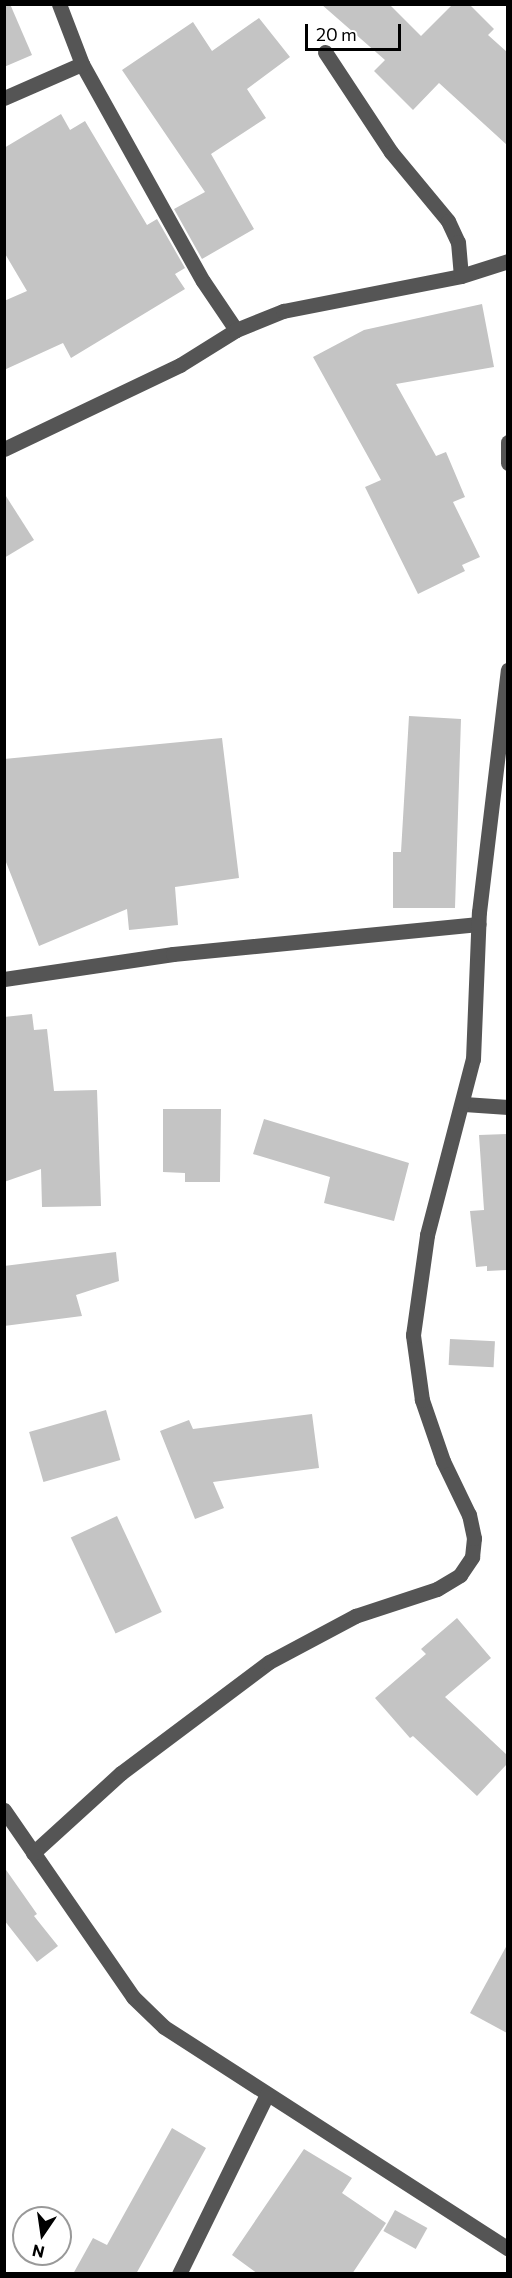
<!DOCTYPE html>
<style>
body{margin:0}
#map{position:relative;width:512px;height:2278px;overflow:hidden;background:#fff;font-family:Commissioner,sans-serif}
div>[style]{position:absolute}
.building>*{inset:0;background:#c4c4c4;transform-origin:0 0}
.minor>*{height:15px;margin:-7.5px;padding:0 7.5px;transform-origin:7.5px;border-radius:7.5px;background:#555}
span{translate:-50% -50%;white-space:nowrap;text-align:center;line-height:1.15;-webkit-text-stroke:5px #fff;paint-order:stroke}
.frame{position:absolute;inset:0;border:6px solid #000;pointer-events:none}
.north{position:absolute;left:12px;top:2206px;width:60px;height:60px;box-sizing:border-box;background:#fff;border:2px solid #999;border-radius:50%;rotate:193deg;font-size:16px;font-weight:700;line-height:24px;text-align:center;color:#000}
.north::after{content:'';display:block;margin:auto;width:21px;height:27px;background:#000;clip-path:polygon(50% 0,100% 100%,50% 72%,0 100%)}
.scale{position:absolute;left:305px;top:24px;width:96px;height:27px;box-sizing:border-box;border:3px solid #000;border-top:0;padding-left:8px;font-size:18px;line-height:21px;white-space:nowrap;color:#000;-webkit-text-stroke:4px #fff;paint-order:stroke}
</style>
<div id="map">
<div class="building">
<div style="clip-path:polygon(4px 4px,10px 4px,32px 55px,4px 67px)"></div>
<div style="clip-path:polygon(321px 4px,389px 4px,421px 36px,453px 4px,469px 4px,494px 29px,488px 35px,507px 52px,507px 145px,439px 83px,413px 110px,374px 71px,385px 60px)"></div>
<div style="clip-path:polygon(259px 18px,290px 57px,247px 89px,266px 118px,211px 154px,254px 229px,202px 259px,174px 209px,205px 192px,122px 70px,193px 22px,212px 51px)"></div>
<div style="clip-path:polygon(61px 114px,70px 130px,85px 121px,147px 225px,157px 219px,185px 268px,175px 274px,185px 289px,71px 358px,63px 343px,4px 370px,4px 301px,27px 291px,4px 252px,4px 148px)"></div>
<div style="clip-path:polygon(482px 304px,494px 367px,396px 384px,436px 456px,446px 452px,465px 497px,453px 502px,480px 557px,462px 565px,465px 571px,418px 594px,365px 487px,381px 480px,313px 357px,364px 330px)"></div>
<div style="clip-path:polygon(4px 493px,34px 540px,4px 558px)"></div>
<div style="clip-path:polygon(409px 716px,461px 719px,455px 908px,393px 908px,393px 852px,401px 852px)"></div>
<div style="clip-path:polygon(222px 738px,239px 878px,175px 887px,178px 925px,129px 930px,127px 909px,39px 946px,4px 857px,4px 759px)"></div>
<div style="clip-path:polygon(32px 1014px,34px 1030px,47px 1029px,54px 1091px,97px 1090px,101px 1206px,42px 1207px,41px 1169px,4px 1182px,4px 1017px)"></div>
<div style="clip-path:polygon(163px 1109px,221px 1109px,220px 1182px,185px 1182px,185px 1173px,163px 1172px)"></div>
<div style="clip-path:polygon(264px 1119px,409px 1163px,394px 1221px,324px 1203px,330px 1177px,253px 1154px)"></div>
<div style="clip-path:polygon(507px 1134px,507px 1270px,487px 1271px,487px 1266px,476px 1267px,470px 1211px,484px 1210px,479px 1135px)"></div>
<div style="clip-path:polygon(116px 1252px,119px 1281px,76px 1295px,82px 1316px,4px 1326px,4px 1266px)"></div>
<div style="left:450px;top:1339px;width:45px;height:26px;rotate:3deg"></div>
<div style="left:106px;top:1410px;width:52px;height:80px;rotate:74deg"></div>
<div style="clip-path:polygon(312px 1414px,319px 1468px,213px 1482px,224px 1508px,195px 1519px,160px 1431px,189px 1420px,193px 1429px)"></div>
<div style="left:117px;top:1516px;width:106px;height:51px;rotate:65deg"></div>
<div style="clip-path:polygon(457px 1618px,491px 1658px,445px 1697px,507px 1755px,507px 1764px,477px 1796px,413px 1736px,410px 1738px,375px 1698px,426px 1654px,421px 1649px)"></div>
<div style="clip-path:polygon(4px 1867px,37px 1914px,34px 1916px,58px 1946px,37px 1962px,4px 1920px)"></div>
<div style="clip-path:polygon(507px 1945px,507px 2033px,470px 2013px)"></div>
<div style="clip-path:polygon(172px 2128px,206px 2148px,136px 2274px,73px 2274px,93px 2238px,107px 2245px)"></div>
<div style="clip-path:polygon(304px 2149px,352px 2178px,342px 2193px,386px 2223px,352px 2274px,258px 2274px,232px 2255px)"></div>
<div style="left:395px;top:2210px;width:37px;height:24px;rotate:29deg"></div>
</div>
<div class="minor">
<div style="left:59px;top:4px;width:64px;rotate:69deg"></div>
<div style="left:82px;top:64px;width:248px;rotate:60.9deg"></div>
<div style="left:203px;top:281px;width:59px;rotate:56deg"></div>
<div style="left:325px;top:52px;width:120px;rotate:56.6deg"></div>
<div style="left:391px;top:152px;width:89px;rotate:50.4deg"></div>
<div style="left:448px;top:221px;width:23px;rotate:65deg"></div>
<div style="left:458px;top:242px;width:34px;rotate:85deg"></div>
<div style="left:4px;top:98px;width:85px;rotate:-23.6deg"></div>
<div style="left:508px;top:442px;width:21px;rotate:90deg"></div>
<div style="left:4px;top:449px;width:195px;rotate:-25.5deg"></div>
<div style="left:180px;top:365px;width:66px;rotate:-32deg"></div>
<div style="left:236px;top:330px;width:51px;rotate:-22deg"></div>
<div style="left:283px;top:311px;width:181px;rotate:-11.1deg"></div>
<div style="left:461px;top:276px;width:49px;rotate:-17.7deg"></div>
<div style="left:4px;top:979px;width:171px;rotate:-8.4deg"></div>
<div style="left:173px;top:954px;width:307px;rotate:-5.6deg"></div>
<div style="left:464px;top:1104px;width:44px;rotate:3.9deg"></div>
<div style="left:4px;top:1810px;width:227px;rotate:55.4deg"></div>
<div style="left:133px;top:1997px;width:43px;rotate:44.1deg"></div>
<div style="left:164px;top:2027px;width:409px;rotate:32.8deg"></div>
<div style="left:33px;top:1853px;width:119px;rotate:-42.3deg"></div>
<div style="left:121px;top:1773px;width:185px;rotate:-36.9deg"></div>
<div style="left:269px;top:1662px;width:98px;rotate:-28.1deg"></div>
<div style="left:355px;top:1616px;width:86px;rotate:-18.2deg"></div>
<div style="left:437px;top:1589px;width:27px;rotate:-31deg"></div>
<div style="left:460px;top:1575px;width:22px;rotate:-56deg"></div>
<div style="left:472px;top:1557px;width:19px;rotate:-84deg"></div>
<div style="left:474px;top:1538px;width:24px;rotate:-102deg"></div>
<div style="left:469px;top:1515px;width:60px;rotate:-115.7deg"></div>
<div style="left:443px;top:1461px;width:65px;rotate:-109deg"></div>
<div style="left:422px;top:1400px;width:66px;rotate:-97.9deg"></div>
<div style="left:413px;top:1335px;width:101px;rotate:-82deg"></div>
<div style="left:427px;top:1235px;width:182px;rotate:-75.4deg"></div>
<div style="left:473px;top:1059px;width:147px;rotate:-87.7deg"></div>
<div style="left:479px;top:912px;width:244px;rotate:-83.2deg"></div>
<div style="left:179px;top:2274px;width:200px;rotate:-63.9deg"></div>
</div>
<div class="frame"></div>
<div class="north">N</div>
<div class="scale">20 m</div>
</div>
